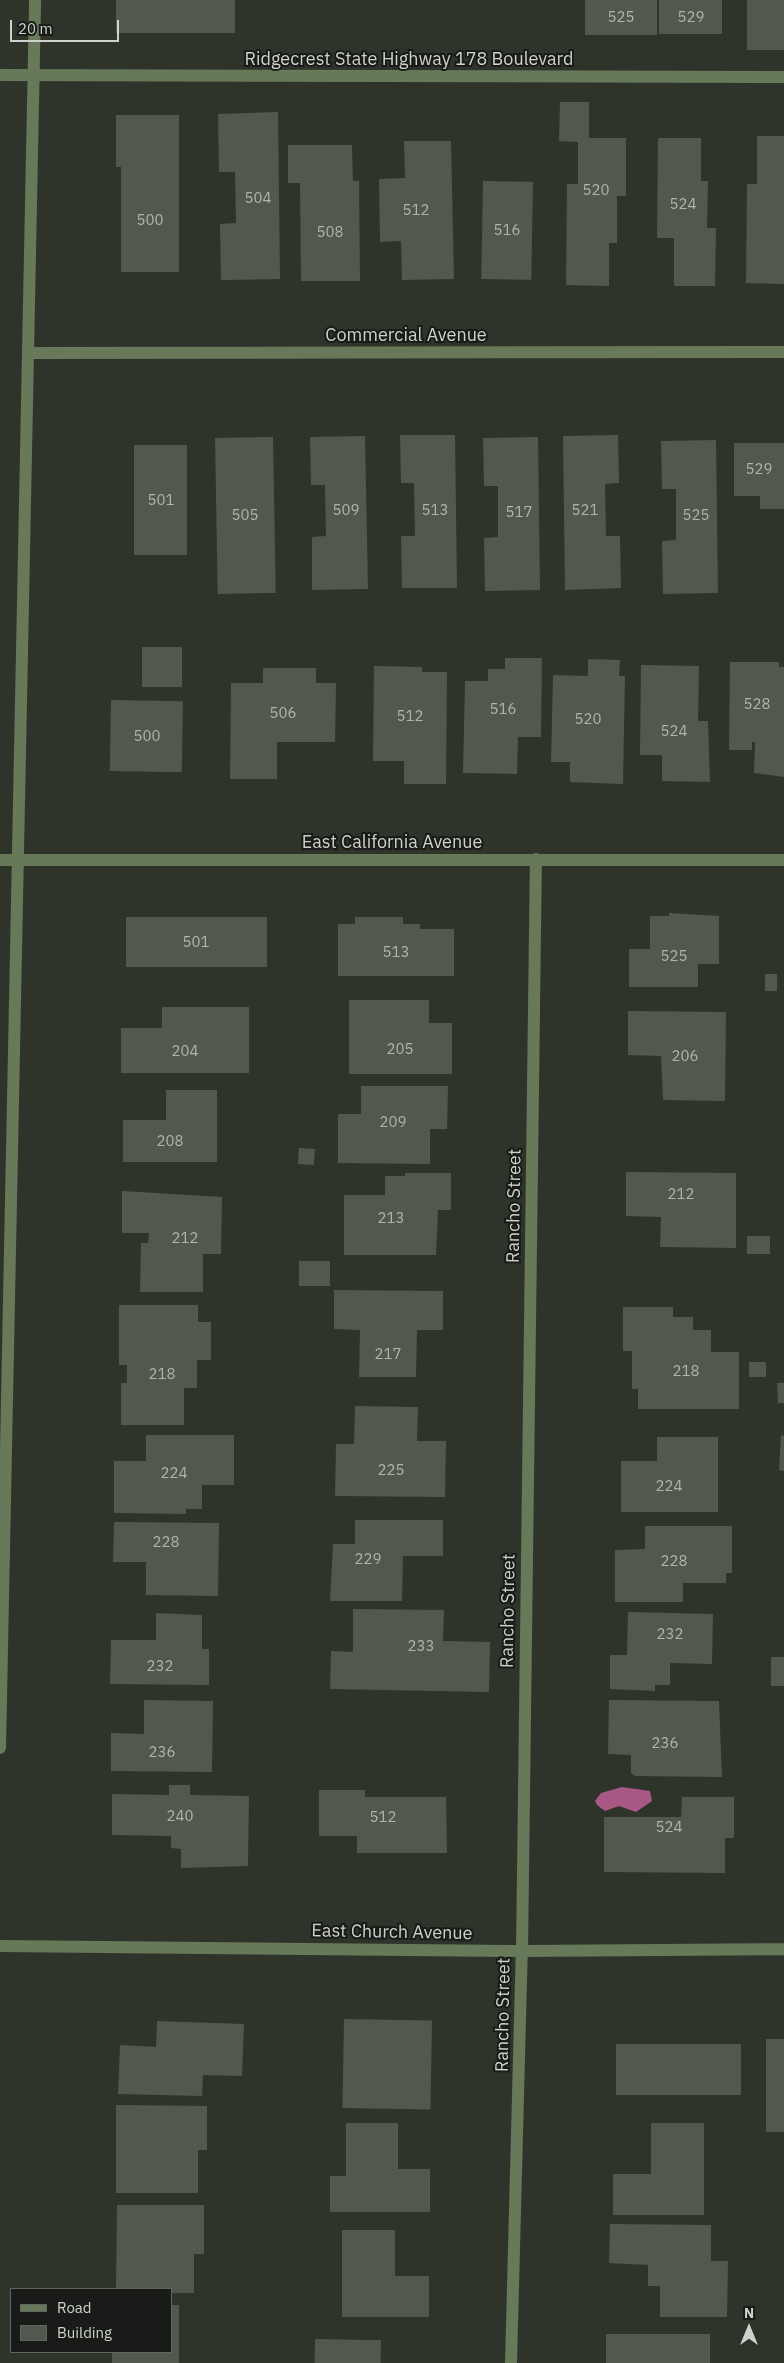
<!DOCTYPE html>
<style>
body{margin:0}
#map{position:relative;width:784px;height:2363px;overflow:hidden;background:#2f342b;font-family:"IBM Plex Sans",sans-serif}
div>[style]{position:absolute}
.water>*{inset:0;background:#a85884}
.building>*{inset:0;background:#53584e;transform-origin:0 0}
.minor>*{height:12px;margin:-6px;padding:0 6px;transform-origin:6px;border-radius:6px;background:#677959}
span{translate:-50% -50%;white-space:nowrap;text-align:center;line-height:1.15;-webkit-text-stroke:4px #181b17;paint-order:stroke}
.number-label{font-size:15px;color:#b0b4ac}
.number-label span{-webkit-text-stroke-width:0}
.street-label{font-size:18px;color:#cfd2cc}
.legend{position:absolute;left:10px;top:2288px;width:162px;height:65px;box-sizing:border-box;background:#181b17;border:1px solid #61645f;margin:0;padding:6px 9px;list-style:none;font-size:15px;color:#cfd2cc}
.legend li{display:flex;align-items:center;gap:10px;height:25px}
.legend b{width:25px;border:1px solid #61645f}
.north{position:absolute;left:724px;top:2303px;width:50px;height:50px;-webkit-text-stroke:4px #181b17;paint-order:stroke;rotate:0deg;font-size:14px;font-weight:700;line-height:20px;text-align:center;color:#cfd2cc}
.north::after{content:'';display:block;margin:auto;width:18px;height:22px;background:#cfd2cc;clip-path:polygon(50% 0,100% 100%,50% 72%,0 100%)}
.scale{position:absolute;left:10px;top:20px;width:109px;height:22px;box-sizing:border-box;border:2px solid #cfd2cc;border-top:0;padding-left:6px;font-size:15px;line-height:18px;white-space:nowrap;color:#cfd2cc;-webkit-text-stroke:4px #181b17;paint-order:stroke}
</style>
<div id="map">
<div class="water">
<div style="clip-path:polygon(622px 1787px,650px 1791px,652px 1801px,636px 1812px,619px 1806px,605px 1811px,597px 1805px,595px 1801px,601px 1793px)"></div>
</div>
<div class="building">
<div style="left:116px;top:0;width:119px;height:33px"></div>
<div style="left:585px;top:0;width:72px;height:35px"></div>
<div style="left:659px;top:0;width:63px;height:34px"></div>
<div style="left:747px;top:0;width:37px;height:50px"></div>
<div style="clip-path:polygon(560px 102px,589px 102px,589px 138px,626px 138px,626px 196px,617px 196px,617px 243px,609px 243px,609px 286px,566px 285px,567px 184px,578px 184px,578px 142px,559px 141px)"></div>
<div style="clip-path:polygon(278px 112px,280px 279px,221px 280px,220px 224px,236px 223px,235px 172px,219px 172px,218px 114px)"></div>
<div style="clip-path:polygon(116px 115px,179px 115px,179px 272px,121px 272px,121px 167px,116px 167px)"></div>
<div style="clip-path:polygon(757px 136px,784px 136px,784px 284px,746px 283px,747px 184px,757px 184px)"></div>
<div style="clip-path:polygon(658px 138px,701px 138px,701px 181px,708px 181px,707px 228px,716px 228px,715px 286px,674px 286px,674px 238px,657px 238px)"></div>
<div style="clip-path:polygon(404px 141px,451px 141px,454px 279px,402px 280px,401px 241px,380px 242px,379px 179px,405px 178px)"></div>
<div style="clip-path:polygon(288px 145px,352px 145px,353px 181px,359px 181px,360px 281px,301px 281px,300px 183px,288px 183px)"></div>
<div style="left:483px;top:181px;width:50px;height:98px;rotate:1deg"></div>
<div style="clip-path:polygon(400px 435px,455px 435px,457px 588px,402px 588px,401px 536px,415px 536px,414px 483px,401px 483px)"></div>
<div style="clip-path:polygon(618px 435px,619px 483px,605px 484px,606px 536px,620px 536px,621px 588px,565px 590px,563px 436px)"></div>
<div style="clip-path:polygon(365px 436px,368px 589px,312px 590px,312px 537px,326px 536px,325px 485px,311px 485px,310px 437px)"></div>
<div style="left:273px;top:437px;width:156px;height:58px;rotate:89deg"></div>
<div style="clip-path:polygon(538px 437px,540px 590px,485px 591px,484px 538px,498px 537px,498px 486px,484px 486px,483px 438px)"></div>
<div style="clip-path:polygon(716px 440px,718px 593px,663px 594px,662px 541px,676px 540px,676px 489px,662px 489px,661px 441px)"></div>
<div style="clip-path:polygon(734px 443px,784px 443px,784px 509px,760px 509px,760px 496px,734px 496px)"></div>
<div style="left:134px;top:445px;width:53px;height:110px"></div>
<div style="left:142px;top:647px;width:40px;height:40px"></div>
<div style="clip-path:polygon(505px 658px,542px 658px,541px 737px,518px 737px,517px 774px,463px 773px,465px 681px,488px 681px,488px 669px,505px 669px)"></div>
<div style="clip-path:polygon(588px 659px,620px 660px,619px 676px,625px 676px,623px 784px,570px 782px,570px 762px,551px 762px,553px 675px,588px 676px)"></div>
<div style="clip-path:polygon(730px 662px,779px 662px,779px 667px,784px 667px,784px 777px,754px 773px,755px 742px,752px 742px,752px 750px,729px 750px)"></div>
<div style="clip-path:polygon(641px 665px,699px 666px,698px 721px,708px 721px,710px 782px,662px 781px,662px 755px,640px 755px)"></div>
<div style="clip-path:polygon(374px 666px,422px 667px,422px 672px,447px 672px,446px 784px,404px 784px,404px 761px,373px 761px)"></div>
<div style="clip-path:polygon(263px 668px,316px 668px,316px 683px,336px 683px,335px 742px,277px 742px,277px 779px,230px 779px,231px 683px,263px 683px)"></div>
<div style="left:111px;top:700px;width:72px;height:71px;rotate:1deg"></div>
<div style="clip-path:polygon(669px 913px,719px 916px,719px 964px,698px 964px,698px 987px,629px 987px,629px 949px,650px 949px,650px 916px,669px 916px)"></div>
<div style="left:126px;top:917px;width:141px;height:50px"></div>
<div style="clip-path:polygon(355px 917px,403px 917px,403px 924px,420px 924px,420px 929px,454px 929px,454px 976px,338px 976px,338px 924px,355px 924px)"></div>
<div style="left:765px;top:974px;width:12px;height:17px"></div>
<div style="clip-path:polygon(349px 1000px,429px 1000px,429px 1023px,452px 1023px,452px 1074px,349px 1074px)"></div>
<div style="clip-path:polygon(162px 1007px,249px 1007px,249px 1073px,121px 1073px,121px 1028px,162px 1028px)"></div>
<div style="clip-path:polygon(628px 1011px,726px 1012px,725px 1101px,663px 1100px,661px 1056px,628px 1055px)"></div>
<div style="clip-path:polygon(361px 1086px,448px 1086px,447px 1129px,430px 1129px,430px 1164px,338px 1163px,338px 1114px,361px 1114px)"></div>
<div style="clip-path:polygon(166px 1090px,217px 1090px,217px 1162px,123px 1162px,123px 1120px,166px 1120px)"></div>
<div style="left:299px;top:1148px;width:16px;height:16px;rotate:4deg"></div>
<div style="clip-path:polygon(626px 1172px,736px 1173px,736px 1248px,660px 1247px,661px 1217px,626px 1216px)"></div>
<div style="clip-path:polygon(405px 1173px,451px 1173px,451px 1210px,438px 1210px,436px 1255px,344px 1255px,344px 1195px,385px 1195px,385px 1176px,405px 1176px)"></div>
<div style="clip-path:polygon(122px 1191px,222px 1197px,221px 1254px,203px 1254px,203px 1292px,140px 1292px,141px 1243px,148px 1243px,149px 1233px,122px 1233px)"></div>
<div style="left:747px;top:1236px;width:23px;height:18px"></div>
<div style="left:299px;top:1261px;width:31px;height:25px"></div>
<div style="clip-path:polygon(334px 1290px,443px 1291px,443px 1330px,417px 1330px,416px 1377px,359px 1377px,360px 1330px,334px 1329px)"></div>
<div style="clip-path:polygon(119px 1305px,198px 1305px,198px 1322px,211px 1322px,211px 1360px,197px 1360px,197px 1388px,184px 1388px,184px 1425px,121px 1425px,121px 1383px,127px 1383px,127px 1365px,119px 1365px)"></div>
<div style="clip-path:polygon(623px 1307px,673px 1307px,673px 1317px,693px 1317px,693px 1330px,711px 1330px,711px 1352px,739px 1352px,739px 1409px,638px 1409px,638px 1389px,632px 1389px,632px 1351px,623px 1351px)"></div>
<div style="left:749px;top:1362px;width:17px;height:15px"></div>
<div style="clip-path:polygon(777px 1383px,784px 1383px,784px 1403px,778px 1403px)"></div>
<div style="clip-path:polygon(355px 1406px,418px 1407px,417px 1441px,446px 1441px,445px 1497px,335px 1496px,336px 1444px,354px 1444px)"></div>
<div style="clip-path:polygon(146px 1435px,234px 1435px,234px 1485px,202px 1485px,202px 1509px,186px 1509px,186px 1514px,114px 1513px,114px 1461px,146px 1461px)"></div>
<div style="clip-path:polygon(781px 1435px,784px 1436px,784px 1471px,779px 1470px)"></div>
<div style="clip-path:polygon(657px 1437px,718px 1437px,718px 1512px,621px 1512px,621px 1461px,657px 1461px)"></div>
<div style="clip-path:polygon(355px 1520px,443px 1520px,443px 1556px,403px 1556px,402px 1601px,330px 1601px,333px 1544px,355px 1544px)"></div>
<div style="clip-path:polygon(114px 1522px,219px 1523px,218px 1596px,146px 1595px,146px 1562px,113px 1562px)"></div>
<div style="clip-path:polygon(645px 1526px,732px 1526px,732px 1573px,726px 1573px,726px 1583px,683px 1583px,683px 1602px,615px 1602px,615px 1550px,645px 1549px)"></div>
<div style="clip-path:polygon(353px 1609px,444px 1610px,443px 1641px,490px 1642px,489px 1692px,330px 1689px,331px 1651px,353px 1652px)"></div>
<div style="clip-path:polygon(628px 1612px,713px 1614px,712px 1664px,670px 1663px,670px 1685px,655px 1685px,655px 1691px,610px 1689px,610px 1655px,627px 1655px)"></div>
<div style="clip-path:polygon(156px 1613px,202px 1615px,202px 1649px,209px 1649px,209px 1685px,110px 1684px,111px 1640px,156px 1640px)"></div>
<div style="left:771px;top:1657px;width:13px;height:29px"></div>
<div style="clip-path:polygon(144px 1700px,213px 1701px,212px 1772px,111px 1771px,111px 1733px,144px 1734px)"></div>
<div style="clip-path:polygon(609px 1700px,719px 1701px,722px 1777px,635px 1776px,631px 1773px,631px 1755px,608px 1754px)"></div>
<div style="clip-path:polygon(169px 1785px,190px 1785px,190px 1795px,249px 1796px,248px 1866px,181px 1868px,181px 1849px,171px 1848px,171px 1836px,112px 1835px,112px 1794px,169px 1795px)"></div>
<div style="clip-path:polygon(319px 1790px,365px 1790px,365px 1797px,446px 1797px,447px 1853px,357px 1853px,357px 1836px,319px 1836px)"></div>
<div style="clip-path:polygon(682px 1797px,734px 1797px,734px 1838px,725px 1838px,725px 1873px,604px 1872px,604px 1817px,681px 1817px)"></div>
<div style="left:344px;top:2019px;width:88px;height:89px;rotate:1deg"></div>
<div style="clip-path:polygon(157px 2021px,244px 2024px,242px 2076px,203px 2075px,202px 2096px,118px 2094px,120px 2045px,156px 2047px)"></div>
<div style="left:766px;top:2039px;width:18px;height:93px"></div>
<div style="left:616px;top:2044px;width:125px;height:51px"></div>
<div style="clip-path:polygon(116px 2105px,207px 2106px,207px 2150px,198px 2150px,198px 2193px,116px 2193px)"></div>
<div style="clip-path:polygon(346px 2123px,398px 2123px,398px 2169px,430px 2169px,430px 2212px,330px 2212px,330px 2176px,346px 2176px)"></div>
<div style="clip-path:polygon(651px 2123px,704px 2123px,704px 2215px,613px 2215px,613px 2174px,651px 2174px)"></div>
<div style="clip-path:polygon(117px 2205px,204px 2205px,204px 2254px,194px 2254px,194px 2293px,171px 2293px,171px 2289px,116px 2289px)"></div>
<div style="clip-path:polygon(610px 2224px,711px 2225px,711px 2261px,728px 2261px,727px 2317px,660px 2317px,660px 2286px,648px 2286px,648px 2265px,609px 2263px)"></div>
<div style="clip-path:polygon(342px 2230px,395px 2230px,395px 2276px,429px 2276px,429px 2317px,342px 2317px)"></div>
<div style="clip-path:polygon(171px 2305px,179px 2305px,179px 2363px,112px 2363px,112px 2352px,171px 2352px)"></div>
<div style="left:606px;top:2334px;width:104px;height:29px"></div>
<div style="left:315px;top:2339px;width:66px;height:24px;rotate:1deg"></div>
</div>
<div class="minor">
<div style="left:0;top:75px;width:784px;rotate:0.15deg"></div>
<div style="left:28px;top:353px;width:756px;rotate:-0.08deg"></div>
<div style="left:0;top:860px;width:784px"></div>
<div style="left:0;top:1748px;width:1748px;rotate:-88.85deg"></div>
<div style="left:0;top:1946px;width:522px;rotate:0.55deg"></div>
<div style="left:522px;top:1951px;width:262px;rotate:-0.4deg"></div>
<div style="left:511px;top:2363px;width:412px;rotate:-88.5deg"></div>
<div style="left:522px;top:1951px;width:1092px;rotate:-89.27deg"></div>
</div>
<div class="number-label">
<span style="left:621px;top:17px">525</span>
<span style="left:691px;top:17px">529</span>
<span style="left:596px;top:190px">520</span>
<span style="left:258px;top:198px">504</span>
<span style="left:683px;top:204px">524</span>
<span style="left:416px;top:210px">512</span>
<span style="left:150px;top:220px">500</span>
<span style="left:507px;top:230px">516</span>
<span style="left:330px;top:232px">508</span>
<span style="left:759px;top:469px">529</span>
<span style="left:161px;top:500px">501</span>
<span style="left:346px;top:510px">509</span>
<span style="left:435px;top:510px">513</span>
<span style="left:585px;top:510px">521</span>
<span style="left:519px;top:512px">517</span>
<span style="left:245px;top:515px">505</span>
<span style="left:696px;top:515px">525</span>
<span style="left:757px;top:704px">528</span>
<span style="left:503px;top:709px">516</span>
<span style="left:283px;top:713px">506</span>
<span style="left:410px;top:716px">512</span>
<span style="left:588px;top:719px">520</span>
<span style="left:674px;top:731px">524</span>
<span style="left:147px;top:736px">500</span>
<span style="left:196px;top:942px">501</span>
<span style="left:396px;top:952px">513</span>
<span style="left:674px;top:956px">525</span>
<span style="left:400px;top:1049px">205</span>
<span style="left:185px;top:1051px">204</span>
<span style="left:685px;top:1056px">206</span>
<span style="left:393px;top:1122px">209</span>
<span style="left:170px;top:1141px">208</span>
<span style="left:681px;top:1194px">212</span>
<span style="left:391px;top:1218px">213</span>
<span style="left:185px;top:1238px">212</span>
<span style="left:388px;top:1354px">217</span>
<span style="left:686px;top:1371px">218</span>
<span style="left:162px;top:1374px">218</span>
<span style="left:391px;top:1470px">225</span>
<span style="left:174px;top:1473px">224</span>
<span style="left:669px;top:1486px">224</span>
<span style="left:166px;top:1542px">228</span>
<span style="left:368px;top:1559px">229</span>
<span style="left:674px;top:1561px">228</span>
<span style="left:670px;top:1634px">232</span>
<span style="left:421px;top:1646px">233</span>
<span style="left:160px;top:1666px">232</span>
<span style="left:665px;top:1743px">236</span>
<span style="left:162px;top:1752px">236</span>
<span style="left:180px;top:1816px">240</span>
<span style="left:383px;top:1817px">512</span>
<span style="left:669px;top:1827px">524</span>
</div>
<div class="street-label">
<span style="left:409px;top:59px">Ridgecrest State Highway 178 Boulevard</span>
<span style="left:406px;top:335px">Commercial Avenue</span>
<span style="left:392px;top:842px">East California Avenue</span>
<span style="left:514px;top:1206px;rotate:-89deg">Rancho Street</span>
<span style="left:508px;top:1611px;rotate:-89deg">Rancho Street</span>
<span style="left:392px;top:1932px;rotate:1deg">East Church Avenue</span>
<span style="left:503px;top:2015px;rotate:-89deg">Rancho Street</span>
</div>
<ul class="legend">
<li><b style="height:6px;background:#677959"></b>Road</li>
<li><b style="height:14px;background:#53584e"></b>Building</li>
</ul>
<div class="north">N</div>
<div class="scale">20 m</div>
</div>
